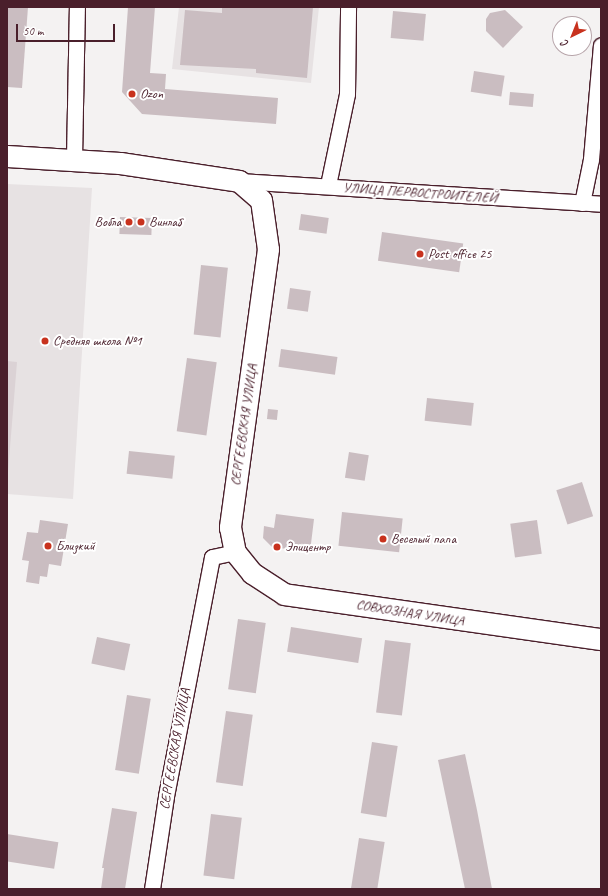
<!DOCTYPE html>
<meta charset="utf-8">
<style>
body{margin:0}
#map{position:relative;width:608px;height:896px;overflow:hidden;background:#f4f2f2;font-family:Caveat,sans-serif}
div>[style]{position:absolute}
.built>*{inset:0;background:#e7e2e3}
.green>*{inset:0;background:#dbd2d5}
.building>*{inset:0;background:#cabdc1;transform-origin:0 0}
.roads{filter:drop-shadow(1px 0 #4a1f2b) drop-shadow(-1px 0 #4a1f2b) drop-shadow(0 1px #4a1f2b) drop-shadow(0 -1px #4a1f2b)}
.street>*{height:15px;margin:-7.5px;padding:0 7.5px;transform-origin:7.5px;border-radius:7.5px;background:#fff}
.secondary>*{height:21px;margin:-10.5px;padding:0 10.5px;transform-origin:10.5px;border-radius:10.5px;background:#fff}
.dots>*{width:11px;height:11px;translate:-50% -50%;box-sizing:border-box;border:2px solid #fff;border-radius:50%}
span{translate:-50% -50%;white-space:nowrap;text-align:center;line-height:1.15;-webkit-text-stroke:4px #fff;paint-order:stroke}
.poi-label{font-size:14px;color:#4a1f2b}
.left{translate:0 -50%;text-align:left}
.right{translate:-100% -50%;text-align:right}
.street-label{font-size:14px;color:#4a1f2b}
.frame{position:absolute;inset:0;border:8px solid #4a1f2b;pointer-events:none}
.north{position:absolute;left:552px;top:16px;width:40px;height:40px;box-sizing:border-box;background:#fff;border:1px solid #b7a5aa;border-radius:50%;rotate:223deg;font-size:11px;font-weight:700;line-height:16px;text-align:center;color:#4a1f2b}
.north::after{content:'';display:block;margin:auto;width:14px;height:18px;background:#c8321e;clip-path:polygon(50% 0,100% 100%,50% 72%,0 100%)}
.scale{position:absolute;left:16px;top:24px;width:99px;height:18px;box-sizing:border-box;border:2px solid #4a1f2b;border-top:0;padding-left:5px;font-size:12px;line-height:14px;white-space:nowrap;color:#4a1f2b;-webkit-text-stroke:3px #fff;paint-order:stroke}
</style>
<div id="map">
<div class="built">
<div style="clip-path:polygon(179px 7px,319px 7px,311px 83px,172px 69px)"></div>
<div style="clip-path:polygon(7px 184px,92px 188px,73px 499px,7px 494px)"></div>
</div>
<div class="green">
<div style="clip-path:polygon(7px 361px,17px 362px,8px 472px,7px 472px)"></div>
</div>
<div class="building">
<div style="clip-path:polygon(7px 7px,28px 7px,22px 88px,7px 87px)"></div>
<div style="clip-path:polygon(128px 7px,155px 7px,150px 73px,166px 74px,165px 89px,278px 98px,276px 124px,142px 114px,122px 92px)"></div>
<div style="clip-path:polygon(222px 7px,313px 7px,307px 78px,256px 73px,256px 69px,180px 65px,185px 10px,222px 13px)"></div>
<div style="clip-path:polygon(505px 10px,523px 27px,503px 48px,486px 31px,486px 19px,490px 13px)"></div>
<div style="left:393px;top:11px;width:33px;height:27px;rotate:5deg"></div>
<div style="left:474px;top:71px;width:31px;height:21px;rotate:9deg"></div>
<div style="left:510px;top:92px;width:24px;height:13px;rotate:5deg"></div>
<div style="left:301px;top:214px;width:28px;height:16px;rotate:8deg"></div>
<div style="left:120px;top:217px;width:32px;height:17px;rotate:2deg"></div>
<div style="left:382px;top:232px;width:82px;height:29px;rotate:8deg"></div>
<div style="left:201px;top:265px;width:27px;height:70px;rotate:6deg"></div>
<div style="left:290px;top:288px;width:21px;height:21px;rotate:8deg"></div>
<div style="left:281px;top:349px;width:57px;height:18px;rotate:8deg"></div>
<div style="left:187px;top:358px;width:30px;height:74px;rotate:8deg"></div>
<div style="left:427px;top:398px;width:47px;height:23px;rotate:6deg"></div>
<div style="left:268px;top:409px;width:10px;height:10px;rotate:6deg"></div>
<div style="left:129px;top:451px;width:46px;height:23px;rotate:6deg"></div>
<div style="left:349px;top:452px;width:20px;height:26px;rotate:9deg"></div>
<div style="left:582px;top:482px;width:36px;height:27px;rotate:72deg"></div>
<div style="left:342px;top:512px;width:61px;height:34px;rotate:6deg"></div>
<div style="clip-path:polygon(276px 514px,314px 519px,310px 552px,272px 547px,263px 538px,264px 526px,274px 528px)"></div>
<div style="clip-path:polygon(40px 520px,68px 524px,61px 566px,49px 564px,47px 577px,40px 576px,39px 584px,26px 582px,29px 561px,22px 560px,27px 532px,38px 533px)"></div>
<div style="left:537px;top:520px;width:34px;height:27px;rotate:82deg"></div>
<div style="left:238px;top:619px;width:28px;height:71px;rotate:8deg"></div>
<div style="left:291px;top:627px;width:72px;height:25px;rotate:9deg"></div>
<div style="left:97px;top:637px;width:34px;height:27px;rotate:12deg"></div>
<div style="left:385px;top:640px;width:26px;height:73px;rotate:7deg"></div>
<div style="left:127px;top:695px;width:24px;height:76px;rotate:9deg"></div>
<div style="left:226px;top:711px;width:27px;height:72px;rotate:8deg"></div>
<div style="left:372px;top:742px;width:26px;height:72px;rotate:9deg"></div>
<div style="clip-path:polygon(465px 754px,477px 810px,492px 889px,465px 889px,438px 760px)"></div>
<div style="clip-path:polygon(112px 808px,137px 812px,125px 889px,101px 889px,104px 868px,102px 868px)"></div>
<div style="left:211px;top:814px;width:31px;height:62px;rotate:7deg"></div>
<div style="left:7px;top:834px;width:52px;height:27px;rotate:9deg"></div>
<div style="left:359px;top:838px;width:26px;height:51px;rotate:9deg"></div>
</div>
<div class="roads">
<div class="street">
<div style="left:74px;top:159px;width:152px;rotate:-88.9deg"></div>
<div style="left:239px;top:181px;width:363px;rotate:3.6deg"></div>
<div style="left:328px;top:185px;width:93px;rotate:-78.2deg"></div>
<div style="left:347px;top:94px;width:87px;rotate:-89.3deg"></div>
<div style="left:582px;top:203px;width:45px;rotate:-78.4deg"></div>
<div style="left:591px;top:159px;width:114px;rotate:-85deg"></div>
<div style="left:152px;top:889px;width:94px;rotate:-81.4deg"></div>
<div style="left:166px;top:796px;width:243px;rotate:-79.1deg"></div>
<div style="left:212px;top:557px;width:24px;rotate:-12deg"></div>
</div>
<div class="secondary">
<div style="left:7px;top:156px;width:113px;rotate:3.5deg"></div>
<div style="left:120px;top:163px;width:120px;rotate:8.6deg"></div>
<div style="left:239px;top:181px;width:29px;rotate:41deg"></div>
<div style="left:261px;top:200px;width:49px;rotate:81.9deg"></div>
<div style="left:268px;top:249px;width:281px;rotate:97.8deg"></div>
<div style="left:230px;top:527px;width:25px;rotate:79deg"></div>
<div style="left:235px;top:552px;width:27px;rotate:51deg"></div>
<div style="left:252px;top:573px;width:38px;rotate:33deg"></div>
<div style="left:284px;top:594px;width:320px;rotate:8.1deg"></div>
</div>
</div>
<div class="dots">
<div style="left:132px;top:94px;background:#c8321e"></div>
<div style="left:129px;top:222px;background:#c8321e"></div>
<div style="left:141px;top:222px;background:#c8321e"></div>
<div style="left:420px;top:254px;background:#c8321e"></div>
<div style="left:45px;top:341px;background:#c8321e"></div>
<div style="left:383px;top:539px;background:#c8321e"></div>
<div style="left:48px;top:546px;background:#c8321e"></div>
<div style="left:277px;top:547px;background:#c8321e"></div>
</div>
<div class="poi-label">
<span class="left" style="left:140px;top:94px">Ozon</span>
<span class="right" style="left:121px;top:222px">Вобла</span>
<span class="left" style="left:149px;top:222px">Винлаб</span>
<span class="left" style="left:428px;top:254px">Post office 25</span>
<span class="left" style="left:53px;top:341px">Средняя школа №1</span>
<span class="left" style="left:391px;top:539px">Веселый папа</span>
<span class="left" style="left:56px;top:546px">Близкий</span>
<span class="left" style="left:285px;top:547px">Эпицентр</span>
</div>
<div class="street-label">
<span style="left:420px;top:193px;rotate:4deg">УЛИЦА ПЕРВОСТРОИТЕЛЕЙ</span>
<span style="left:244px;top:425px;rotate:-82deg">СЕРГЕЕВСКАЯ УЛИЦА</span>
<span style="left:410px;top:613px;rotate:9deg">СОВХОЗНАЯ УЛИЦА</span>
<span style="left:175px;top:749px;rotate:-80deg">СЕРГЕЕВСКАЯ УЛИЦА</span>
</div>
<div class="frame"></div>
<div class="north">С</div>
<div class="scale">50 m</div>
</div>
